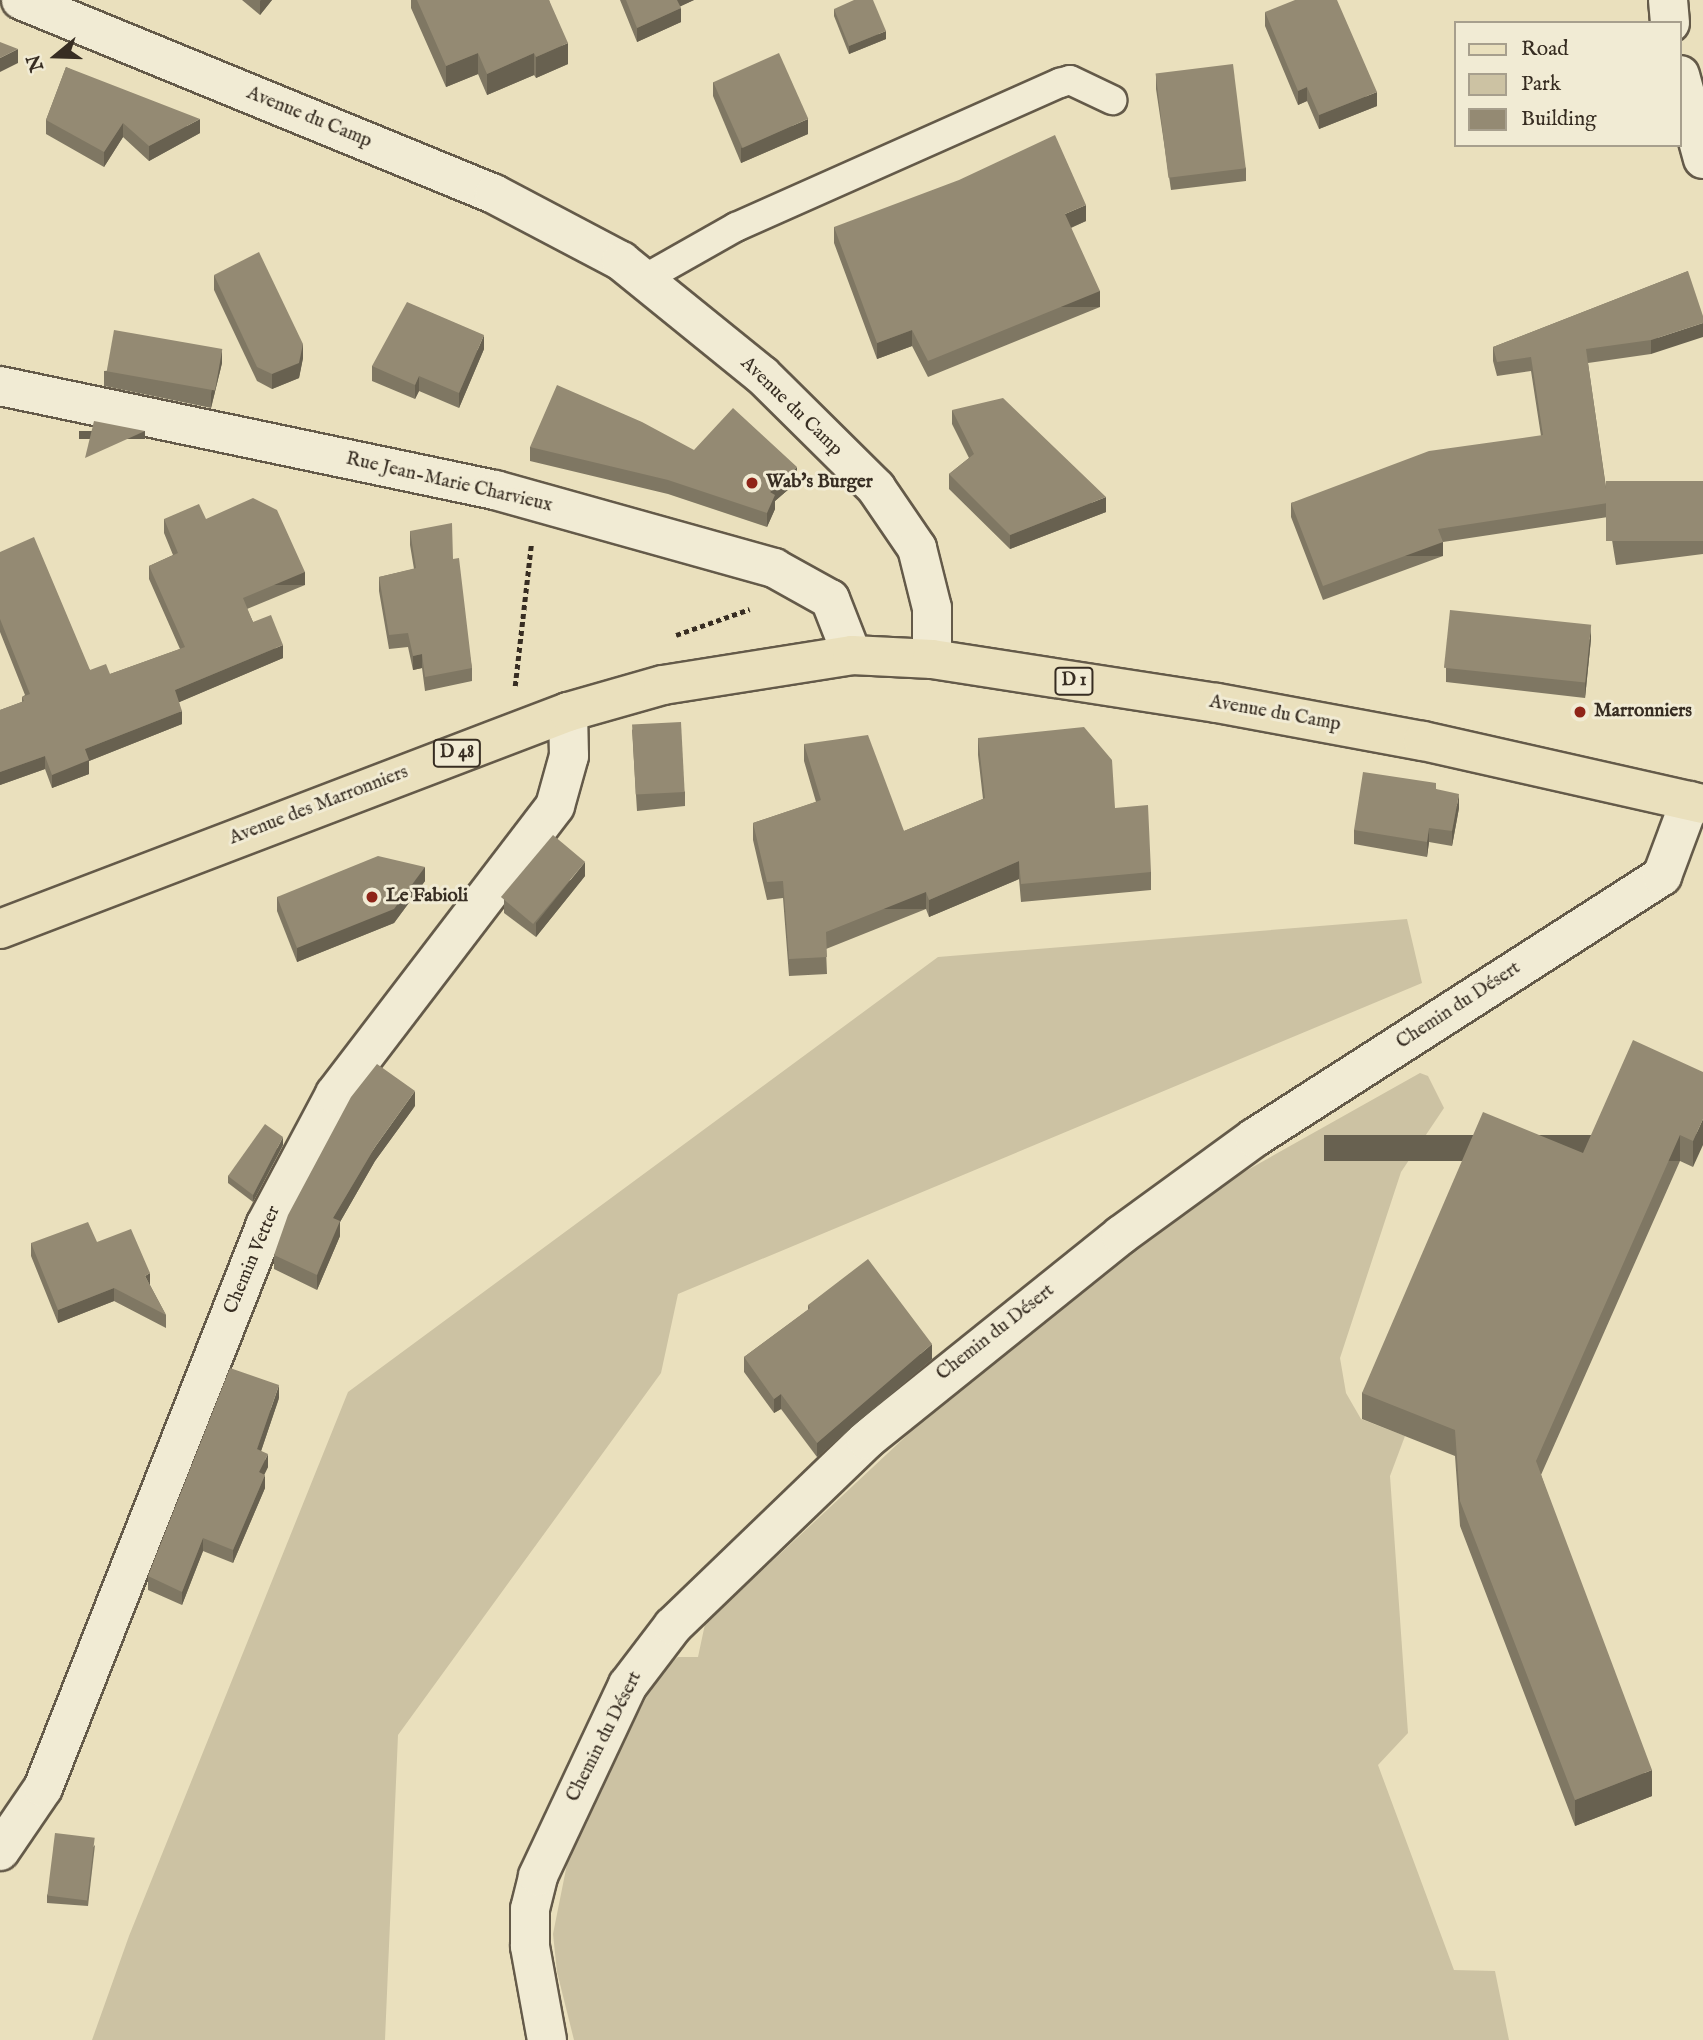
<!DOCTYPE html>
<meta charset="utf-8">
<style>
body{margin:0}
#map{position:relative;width:1703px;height:2040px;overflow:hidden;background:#eae0bd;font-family:"IM FELL English",serif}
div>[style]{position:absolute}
.green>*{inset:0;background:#ccc2a3}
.path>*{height:4.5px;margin-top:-2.25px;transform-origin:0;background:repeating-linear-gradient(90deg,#372d22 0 5px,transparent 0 8.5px)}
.roads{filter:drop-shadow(2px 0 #645a49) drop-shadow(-2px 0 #645a49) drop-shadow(0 2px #645a49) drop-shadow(0 -2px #645a49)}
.lane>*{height:28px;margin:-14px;padding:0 14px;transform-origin:14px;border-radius:14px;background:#f1ebd4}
.street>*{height:38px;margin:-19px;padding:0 19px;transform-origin:19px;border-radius:19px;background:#f1ebd4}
.secondary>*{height:38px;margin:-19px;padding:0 19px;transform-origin:19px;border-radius:19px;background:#f1ebd4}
.primary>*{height:38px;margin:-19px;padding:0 19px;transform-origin:19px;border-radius:19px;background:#eae0bd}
.wall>*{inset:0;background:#7f7763}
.shaded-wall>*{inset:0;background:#686150;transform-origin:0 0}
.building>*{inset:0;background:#948a73;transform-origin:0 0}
.dots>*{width:19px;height:19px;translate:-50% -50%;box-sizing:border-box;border:4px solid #f1ebd4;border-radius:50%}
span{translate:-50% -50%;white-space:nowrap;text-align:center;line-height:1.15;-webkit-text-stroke:6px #f1ebd4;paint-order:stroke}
.shield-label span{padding:2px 5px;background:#f1ebd4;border:2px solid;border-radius:5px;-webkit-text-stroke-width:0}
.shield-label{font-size:18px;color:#372d22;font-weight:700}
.street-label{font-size:19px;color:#372d22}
.poi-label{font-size:19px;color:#372d22;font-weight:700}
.left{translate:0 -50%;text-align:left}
.legend{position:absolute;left:1454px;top:21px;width:228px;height:126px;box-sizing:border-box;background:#f1ebd4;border:2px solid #a79f8d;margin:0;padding:9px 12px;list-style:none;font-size:21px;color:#372d22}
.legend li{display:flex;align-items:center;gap:14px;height:35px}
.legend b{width:35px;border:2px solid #a79f8d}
.north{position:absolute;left:21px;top:21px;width:70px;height:70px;-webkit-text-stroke:5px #f1ebd4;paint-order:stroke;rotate:251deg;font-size:19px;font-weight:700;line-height:28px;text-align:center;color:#372d22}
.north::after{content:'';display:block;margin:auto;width:24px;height:32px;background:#372d22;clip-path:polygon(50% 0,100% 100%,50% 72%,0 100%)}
</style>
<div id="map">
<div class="green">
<div style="clip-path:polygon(1407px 919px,1422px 983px,678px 1294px,661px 1373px,398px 1735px,385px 2040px,92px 2040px,129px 1936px,348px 1392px,938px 957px)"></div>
<div style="clip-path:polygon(1420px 1073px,1428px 1076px,1444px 1108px,1401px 1172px,1340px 1358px,1346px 1393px,1361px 1419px,1405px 1436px,1390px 1476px,1408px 1733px,1378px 1765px,1454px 1970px,1495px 1971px,1509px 2040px,574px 2040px,557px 1972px,553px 1934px,570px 1849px,657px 1676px,678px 1657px,698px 1657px,705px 1624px,964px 1382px,1203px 1195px)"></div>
</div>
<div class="path">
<div style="left:676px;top:635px;width:78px;rotate:-19.4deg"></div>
<div style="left:515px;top:686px;width:142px;rotate:-83.5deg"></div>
</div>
<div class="roads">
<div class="lane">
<div style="left:644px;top:279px;width:106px;rotate:-29.5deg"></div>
<div style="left:736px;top:227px;width:355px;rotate:-24deg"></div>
<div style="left:1060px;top:83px;width:10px;rotate:-17deg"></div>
<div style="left:1070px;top:80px;width:47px;rotate:25.5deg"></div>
</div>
<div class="street">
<div style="left:0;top:386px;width:506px;rotate:11.87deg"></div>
<div style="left:495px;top:490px;width:290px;rotate:15.6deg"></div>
<div style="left:774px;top:568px;width:64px;rotate:29deg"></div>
<div style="left:830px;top:599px;width:60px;rotate:68.6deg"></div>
<div style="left:0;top:1851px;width:76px;rotate:-55.7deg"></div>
<div style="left:43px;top:1788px;width:606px;rotate:-68.43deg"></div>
<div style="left:266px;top:1224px;width:147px;rotate:-62deg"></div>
<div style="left:335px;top:1094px;width:362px;rotate:-52.6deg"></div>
<div style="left:555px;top:806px;width:52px;rotate:-74.4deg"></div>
<div style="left:569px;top:756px;width:44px;rotate:-91.3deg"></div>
<div style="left:547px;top:2040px;width:96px;rotate:-100.3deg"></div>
<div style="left:530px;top:1946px;width:37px;rotate:-90deg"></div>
<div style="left:530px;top:1909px;width:34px;rotate:-76deg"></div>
<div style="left:538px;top:1876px;width:211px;rotate:-64.8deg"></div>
<div style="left:628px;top:1685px;width:74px;rotate:-52.7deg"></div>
<div style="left:673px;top:1626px;width:268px;rotate:-43.9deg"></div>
<div style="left:866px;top:1440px;width:327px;rotate:-38.8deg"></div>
<div style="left:1121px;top:1235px;width:165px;rotate:-36.1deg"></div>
<div style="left:1254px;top:1138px;width:485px;rotate:-32.7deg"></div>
<div style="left:1662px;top:876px;width:80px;rotate:-69.5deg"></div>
</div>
<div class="secondary">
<div style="left:21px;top:0;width:511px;rotate:22.3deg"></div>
<div style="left:494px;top:194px;width:144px;rotate:27.8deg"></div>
<div style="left:621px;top:261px;width:181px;rotate:39deg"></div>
<div style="left:762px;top:375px;width:161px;rotate:44.7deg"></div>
<div style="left:876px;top:488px;width:73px;rotate:55.7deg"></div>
<div style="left:917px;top:548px;width:62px;rotate:76deg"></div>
<div style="left:932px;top:608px;width:51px;rotate:90deg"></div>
<div style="left:1668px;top:0;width:23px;rotate:85deg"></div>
<div style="left:1680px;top:75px;width:87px;rotate:74.7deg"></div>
</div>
<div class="primary">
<div style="left:0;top:929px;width:608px;rotate:-20.91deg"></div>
<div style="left:568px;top:712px;width:99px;rotate:-15.9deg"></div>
<div style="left:663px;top:685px;width:191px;rotate:-9deg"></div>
<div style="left:852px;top:655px;width:80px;rotate:2.9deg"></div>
<div style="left:932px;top:659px;width:288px;rotate:8.8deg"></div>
<div style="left:1217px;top:703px;width:209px;rotate:10.5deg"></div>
<div style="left:1423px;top:741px;width:287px;rotate:12.7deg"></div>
</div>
</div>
<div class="wall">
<div style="clip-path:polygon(242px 0,272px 0,260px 15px)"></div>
<div style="clip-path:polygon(411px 0,549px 0,568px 64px,536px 78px,534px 75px,487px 95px,478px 74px,446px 87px,411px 8px)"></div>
<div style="clip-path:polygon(620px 0,694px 0,680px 6px,681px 22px,637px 42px)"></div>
<div style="clip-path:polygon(834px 9px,886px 39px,849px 54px,834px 16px)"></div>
<div style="clip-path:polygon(1265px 12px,1377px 106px,1319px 129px,1307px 101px,1298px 105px,1265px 26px)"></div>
<div style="clip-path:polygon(66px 67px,200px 133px,149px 161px,123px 137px,104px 167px,46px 134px,46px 120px)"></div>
<div style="clip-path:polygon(1156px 75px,1246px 168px,1246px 181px,1171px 190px,1156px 89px)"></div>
<div style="clip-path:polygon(713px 82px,808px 134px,741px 163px,713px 96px)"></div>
<div style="clip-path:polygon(1086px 221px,1071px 228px,1100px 307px,928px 377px,912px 346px,877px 359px,834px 243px,834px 227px)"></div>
<div style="clip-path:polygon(1688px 271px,1651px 354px,1588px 363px,1607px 494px,1703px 481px,1703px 554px,1616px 565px,1608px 515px,1608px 517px,1443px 542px,1443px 556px,1323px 600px,1291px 517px,1291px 503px,1541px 436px,1531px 371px,1497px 376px,1493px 361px,1493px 347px)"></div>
<div style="clip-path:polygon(214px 275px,303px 358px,299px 378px,272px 389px,257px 381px,214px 290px)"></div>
<div style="clip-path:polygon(484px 349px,459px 408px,419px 391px,415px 399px,372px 381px,372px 366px)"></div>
<div style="clip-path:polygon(222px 363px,211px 408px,104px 386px,104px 371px)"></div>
<div style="clip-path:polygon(952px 410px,1106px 512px,1010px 549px,949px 489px,949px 474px,969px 458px,952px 424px)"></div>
<div style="clip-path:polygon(530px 447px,694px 450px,797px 482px,775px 501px,775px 509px,767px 527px,668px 494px,530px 461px)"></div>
<div style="clip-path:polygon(164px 519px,206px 519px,305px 585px,247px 609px,253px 622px,283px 658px,179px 702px,182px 724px,89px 761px,89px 774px,52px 788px,45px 769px,0 785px,0 710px,22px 702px,22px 697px,25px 695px,0 632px,0 552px,90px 670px,110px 674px,180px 649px,149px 579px,149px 566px,173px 555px,164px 533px)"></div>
<div style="clip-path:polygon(410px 531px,453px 559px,472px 668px,472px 681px,425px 691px,422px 668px,413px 670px,408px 647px,389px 649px,379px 591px,379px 577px,414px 569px,410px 545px)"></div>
<div style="clip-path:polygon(1591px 639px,1585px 698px,1446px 682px,1446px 668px)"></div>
<div style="clip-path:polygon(632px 729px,685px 792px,685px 806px,637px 811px)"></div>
<div style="clip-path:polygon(978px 738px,1115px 808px,1151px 872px,1151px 890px,1021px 902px,1019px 879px,929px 917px,926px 909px,826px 949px,827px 974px,789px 976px,783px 898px,767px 900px,753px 840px,753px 823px,816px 802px,804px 761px,804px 744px,904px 831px,983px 799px,978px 755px)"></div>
<div style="clip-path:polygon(1436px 789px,1459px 808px,1452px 846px,1429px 842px,1427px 857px,1354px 844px,1354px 830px)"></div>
<div style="clip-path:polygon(585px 876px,536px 937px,504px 913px,504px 899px)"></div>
<div style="clip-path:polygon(425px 881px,394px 923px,297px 962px,277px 911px,277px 897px)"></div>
<div style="clip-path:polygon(1703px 1072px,1693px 1167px,1680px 1161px,1541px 1475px,1652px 1796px,1575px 1826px,1460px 1526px,1455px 1456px,1362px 1419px,1362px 1393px,1583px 1153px)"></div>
<div style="clip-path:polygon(415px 1106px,375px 1161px,340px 1222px,340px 1236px,317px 1290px,274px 1269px,274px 1255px)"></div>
<div style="clip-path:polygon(283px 1145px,253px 1202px,228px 1183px,228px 1176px)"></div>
<div style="clip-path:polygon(97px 1242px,150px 1285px,166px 1315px,166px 1328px,114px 1301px,58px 1323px,31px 1256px,31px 1243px)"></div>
<div style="clip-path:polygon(808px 1305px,932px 1359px,817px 1457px,781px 1409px,774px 1413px,744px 1372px,744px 1357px,808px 1310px)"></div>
<div style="clip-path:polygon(279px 1398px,261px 1451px,268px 1467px,264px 1474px,265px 1488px,233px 1563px,203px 1551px,182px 1605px,148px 1590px,148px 1576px)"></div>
<div style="clip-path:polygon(95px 1845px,88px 1906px,47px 1903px,47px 1895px)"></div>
</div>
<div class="shaded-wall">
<div style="clip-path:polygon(261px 0,272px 0,260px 15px,260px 1px)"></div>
<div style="clip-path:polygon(675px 0,694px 0,675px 9px)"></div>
<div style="clip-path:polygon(681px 8px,681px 22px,637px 42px,637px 28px)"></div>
<div style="clip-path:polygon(886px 31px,886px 39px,849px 54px,849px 46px)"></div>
<div style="clip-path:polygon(568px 43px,568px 64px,536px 78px,536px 57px)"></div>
<div style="clip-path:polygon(18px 49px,18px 63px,0 72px,0 58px)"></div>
<div style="clip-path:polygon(478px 53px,478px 74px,446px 87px,446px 66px)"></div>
<div style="clip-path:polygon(534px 53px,534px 75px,487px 95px,487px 74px)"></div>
<div style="clip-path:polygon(1307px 87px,1307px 101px,1298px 105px,1298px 91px)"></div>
<div style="clip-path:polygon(1377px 92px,1377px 106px,1319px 129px,1319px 115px)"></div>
<div style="clip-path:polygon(200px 119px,200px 133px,149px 161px,149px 146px)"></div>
<div style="clip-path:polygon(808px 119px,808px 134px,741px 163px,741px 148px)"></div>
<div style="clip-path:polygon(123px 123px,123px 137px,104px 167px,104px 152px)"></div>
<div style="clip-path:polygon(1086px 205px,1086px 221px,1065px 230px,1065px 214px)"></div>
<div style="left:1100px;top:291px;width:16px;height:186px;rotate:90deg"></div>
<div style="clip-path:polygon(1703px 323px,1703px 337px,1651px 354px,1651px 340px)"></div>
<div style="clip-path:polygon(912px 330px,912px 346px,877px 359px,877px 343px)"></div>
<div style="clip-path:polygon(484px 335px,484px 349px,459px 408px,459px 393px)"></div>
<div style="clip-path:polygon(303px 344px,303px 358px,299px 378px,272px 389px,272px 374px)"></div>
<div style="clip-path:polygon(222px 349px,222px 363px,211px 408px,211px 394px)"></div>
<div style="clip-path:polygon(419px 376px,419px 391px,415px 399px,415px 385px)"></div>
<div style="left:145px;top:431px;width:8px;height:66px;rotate:90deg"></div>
<div style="clip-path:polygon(797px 467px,797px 482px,775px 501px,775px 509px,767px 527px,767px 513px,770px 492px)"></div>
<div style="clip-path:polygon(1106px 497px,1106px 512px,1010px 549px,1010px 535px)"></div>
<div style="left:1443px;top:542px;width:14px;height:128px;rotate:90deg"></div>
<div style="left:305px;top:572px;width:13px;height:67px;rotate:90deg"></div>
<div style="clip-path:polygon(1591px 626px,1591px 639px,1585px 698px,1585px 685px)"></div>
<div style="clip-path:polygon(283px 645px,283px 658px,175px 704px,175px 690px)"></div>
<div style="clip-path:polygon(422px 654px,422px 668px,413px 670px,413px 656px)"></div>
<div style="clip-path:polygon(182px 711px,182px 724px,89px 761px,89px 774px,52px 788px,52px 775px,85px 749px)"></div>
<div style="clip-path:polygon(45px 756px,45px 769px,0 785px,0 772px)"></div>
<div style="clip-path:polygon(1459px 794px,1459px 808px,1452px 846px,1452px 831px)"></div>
<div style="clip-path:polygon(1429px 828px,1429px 842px,1427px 857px,1427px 842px)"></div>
<div style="clip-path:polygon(1019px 861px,1019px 879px,929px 917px,929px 900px)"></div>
<div style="clip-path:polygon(585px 862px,585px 876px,536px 937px,536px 923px)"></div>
<div style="clip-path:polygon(425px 867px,425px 881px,394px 923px,297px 962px,297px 948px)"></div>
<div style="left:926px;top:892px;width:17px;height:108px;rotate:90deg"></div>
<div style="clip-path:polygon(415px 1091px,415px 1106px,375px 1161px,340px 1222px,340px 1236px,317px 1290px,317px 1275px,333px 1218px,375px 1147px)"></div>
<div style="clip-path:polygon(1703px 1119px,1703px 1145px,1693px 1167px,1693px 1141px)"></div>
<div style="left:1680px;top:1135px;width:26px;height:356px;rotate:90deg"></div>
<div style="clip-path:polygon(283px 1137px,283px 1145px,253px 1202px,253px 1195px)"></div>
<div style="clip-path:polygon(150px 1273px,150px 1286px,145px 1276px)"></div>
<div style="clip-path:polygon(114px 1288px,114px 1301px,58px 1323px,58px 1310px)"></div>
<div style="clip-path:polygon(932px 1344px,932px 1359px,817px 1457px,817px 1443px)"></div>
<div style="clip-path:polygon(279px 1385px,279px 1398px,257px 1463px,257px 1449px)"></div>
<div style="clip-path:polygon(781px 1394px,781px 1409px,774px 1413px,774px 1399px)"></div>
<div style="clip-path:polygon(268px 1454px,268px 1467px,259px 1486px,259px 1472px)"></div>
<div style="clip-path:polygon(265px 1475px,265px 1488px,233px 1563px,233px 1550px)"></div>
<div style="clip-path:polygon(203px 1538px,203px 1551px,182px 1605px,182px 1592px)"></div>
<div style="clip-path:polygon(1652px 1770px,1652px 1796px,1575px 1826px,1575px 1800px)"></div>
</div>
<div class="building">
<div style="clip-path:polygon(417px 0,549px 0,568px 43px,536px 57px,534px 53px,487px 74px,478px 53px,446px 66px)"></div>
<div style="clip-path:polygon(626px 0,677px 0,681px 8px,637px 28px)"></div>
<div style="clip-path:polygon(854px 0,873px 0,886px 31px,849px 46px,834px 9px)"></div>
<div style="clip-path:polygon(1295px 0,1337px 0,1377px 92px,1319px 115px,1307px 87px,1298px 91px,1265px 12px)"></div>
<div style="clip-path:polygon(0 42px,18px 49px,0 58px)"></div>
<div style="left:779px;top:53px;width:72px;height:72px;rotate:66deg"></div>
<div style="left:1233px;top:64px;width:105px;height:78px;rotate:83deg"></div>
<div style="clip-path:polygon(66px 67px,200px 119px,149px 146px,123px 123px,104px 152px,46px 120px)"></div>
<div style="clip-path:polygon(1055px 135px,1086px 205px,1065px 214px,1100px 291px,928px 361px,912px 330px,877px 343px,834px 227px,959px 180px)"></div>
<div style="clip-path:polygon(259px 252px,303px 344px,299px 363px,272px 374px,257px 367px,214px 275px)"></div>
<div style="clip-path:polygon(1688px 271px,1703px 316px,1703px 323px,1651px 340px,1586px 349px,1608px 503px,1438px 529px,1443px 542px,1323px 586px,1291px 503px,1429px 451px,1543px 435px,1531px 357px,1497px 362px,1493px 347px)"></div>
<div style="clip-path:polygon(407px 302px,484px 335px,459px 393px,419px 376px,415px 385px,372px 366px)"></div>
<div style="left:114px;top:330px;width:110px;height:42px;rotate:10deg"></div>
<div style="clip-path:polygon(557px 385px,642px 422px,694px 450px,733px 408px,797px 467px,770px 492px,775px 495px,767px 513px,668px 480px,530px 447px)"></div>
<div style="clip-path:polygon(1003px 398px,1106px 497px,1010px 535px,949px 474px,974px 454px,952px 410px)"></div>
<div style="clip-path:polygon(94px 421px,145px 431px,85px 458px)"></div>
<div style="left:1703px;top:481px;width:60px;height:97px;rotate:90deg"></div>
<div style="clip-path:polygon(253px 498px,277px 510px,305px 572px,243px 598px,253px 622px,271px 615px,283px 645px,175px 690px,182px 711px,85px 749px,89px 760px,52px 775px,45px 756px,0 772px,0 710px,24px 701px,22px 697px,30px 694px,0 619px,0 552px,34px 537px,90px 670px,106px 664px,110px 674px,185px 647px,149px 566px,178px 553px,164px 519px,199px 504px,206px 519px)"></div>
<div style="clip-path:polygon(452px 523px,453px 559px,459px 558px,472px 668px,425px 677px,422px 654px,413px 656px,408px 633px,389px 635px,379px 577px,416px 568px,410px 531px)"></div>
<div style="left:1450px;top:610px;width:142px;height:58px;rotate:6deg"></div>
<div style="left:681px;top:722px;width:70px;height:49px;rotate:87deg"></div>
<div style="clip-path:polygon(1084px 727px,1112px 760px,1115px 808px,1148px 805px,1151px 872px,1021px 884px,1019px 861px,929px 900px,926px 892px,826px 932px,827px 957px,789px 959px,783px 881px,767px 882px,753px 823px,821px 800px,804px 744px,868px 735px,904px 831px,985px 798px,978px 738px)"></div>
<div style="clip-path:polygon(1363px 772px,1436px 783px,1436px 789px,1459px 794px,1452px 831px,1429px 828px,1427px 842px,1354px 830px)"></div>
<div style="left:553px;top:835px;width:42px;height:81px;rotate:40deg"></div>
<div style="clip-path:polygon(378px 856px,425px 867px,394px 909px,297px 948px,277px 897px)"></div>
<div style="clip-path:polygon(1633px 1040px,1703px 1072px,1703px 1119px,1693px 1141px,1680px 1135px,1536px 1461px,1652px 1770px,1575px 1800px,1460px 1501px,1455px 1430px,1362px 1393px,1483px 1112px,1583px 1153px)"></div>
<div style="clip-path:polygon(377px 1064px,415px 1091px,375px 1147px,333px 1218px,340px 1221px,317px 1275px,274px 1255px,288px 1215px,351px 1097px)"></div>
<div style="clip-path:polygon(265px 1124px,283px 1137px,253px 1195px,228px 1176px)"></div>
<div style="clip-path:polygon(88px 1222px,97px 1242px,131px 1229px,150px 1273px,145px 1276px,166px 1315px,114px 1288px,58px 1310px,31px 1243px)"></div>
<div style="clip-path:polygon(868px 1259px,932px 1344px,817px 1443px,781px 1394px,774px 1399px,744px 1357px,810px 1308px,808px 1305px)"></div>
<div style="clip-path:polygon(230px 1368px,279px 1385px,257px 1449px,268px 1454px,259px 1472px,265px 1475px,233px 1550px,203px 1538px,182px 1592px,148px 1576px)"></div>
<div style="left:55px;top:1833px;width:40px;height:63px;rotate:7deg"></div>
</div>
<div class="dots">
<div style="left:752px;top:483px;background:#8f2418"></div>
<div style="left:1580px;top:712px;background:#8f2418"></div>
<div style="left:372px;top:897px;background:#8f2418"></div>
</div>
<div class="shield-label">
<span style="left:1074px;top:681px">D 1</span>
<span style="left:457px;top:753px">D 48</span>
</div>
<div class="street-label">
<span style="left:309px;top:118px;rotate:22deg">Avenue du Camp</span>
<span style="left:791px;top:407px;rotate:44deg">Avenue du Camp</span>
<span style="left:449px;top:483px;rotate:13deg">Rue Jean-Marie Charvieux</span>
<span style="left:1275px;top:714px;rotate:10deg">Avenue du Camp</span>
<span style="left:319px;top:806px;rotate:-21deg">Avenue des Marronniers</span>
<span style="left:1459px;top:1006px;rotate:-33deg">Chemin du Désert</span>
<span style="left:253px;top:1260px;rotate:-67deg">Chemin Vetter</span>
<span style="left:996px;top:1333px;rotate:-38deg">Chemin du Désert</span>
<span style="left:605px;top:1737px;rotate:-63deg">Chemin du Désert</span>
</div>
<div class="poi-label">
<span class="left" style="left:766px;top:483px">Wab's Burger</span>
<span class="left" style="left:1594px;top:712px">Marronniers</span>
<span class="left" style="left:386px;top:897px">Le Fabioli</span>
</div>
<ul class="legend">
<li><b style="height:9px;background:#eae0bd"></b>Road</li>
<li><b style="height:19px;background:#ccc2a3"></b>Park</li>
<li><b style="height:19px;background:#948a73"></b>Building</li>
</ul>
<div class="north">N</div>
</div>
